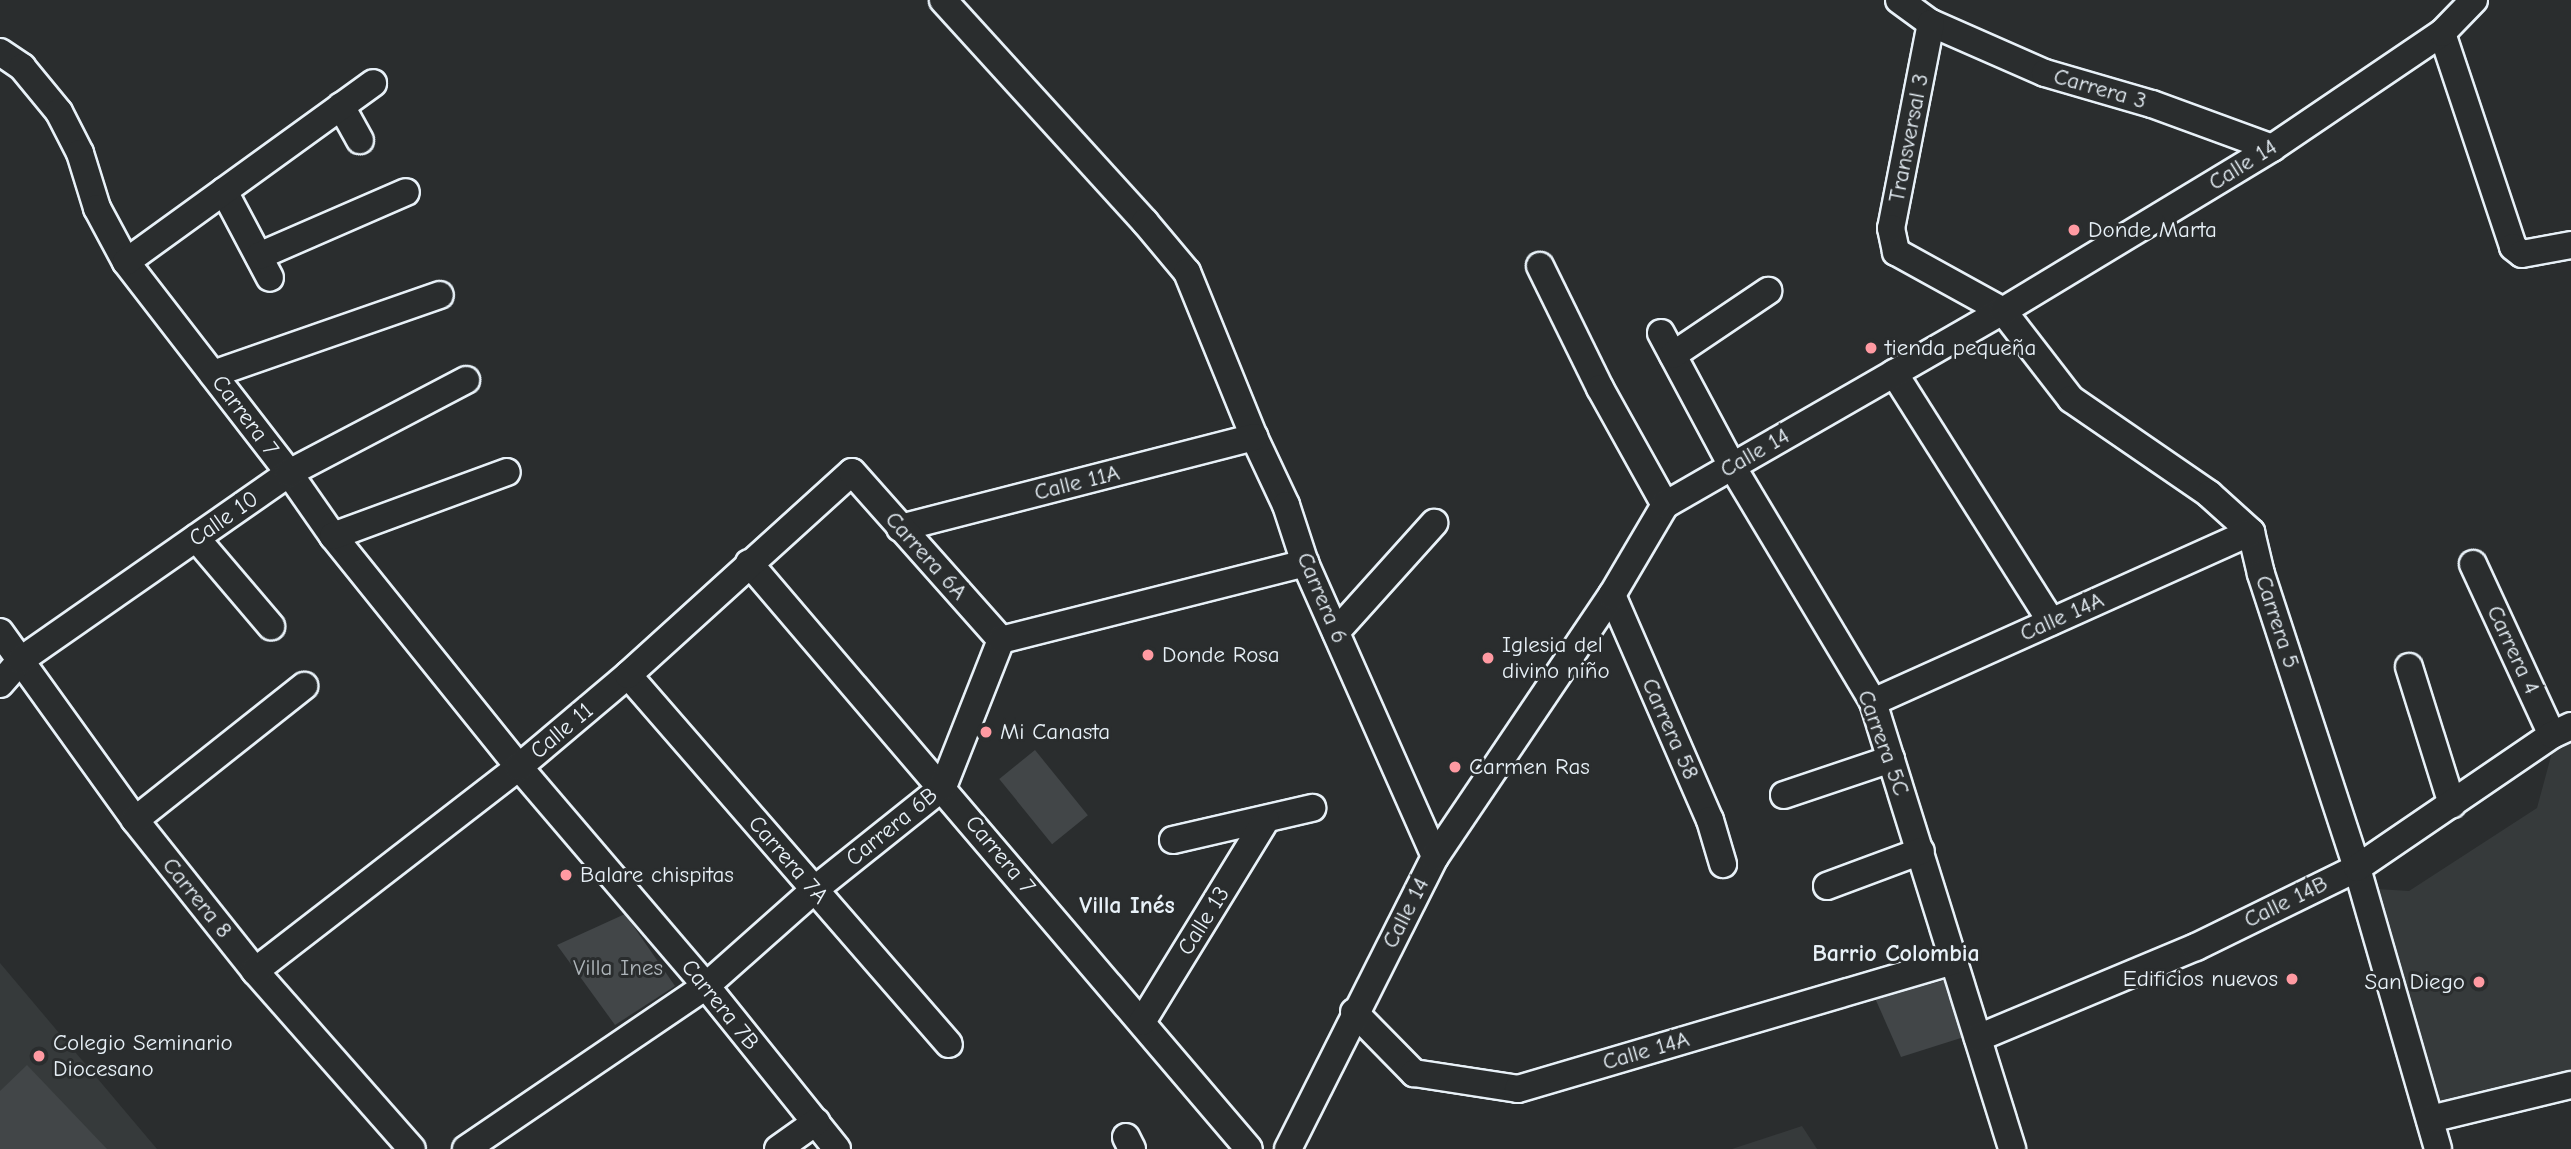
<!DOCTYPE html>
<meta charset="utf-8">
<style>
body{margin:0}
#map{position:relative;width:2571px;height:1149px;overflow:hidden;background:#2a2d2e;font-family:"Comic Neue",sans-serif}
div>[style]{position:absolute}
.built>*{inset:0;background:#363a3b}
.green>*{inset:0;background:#424648;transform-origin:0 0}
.roads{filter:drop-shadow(2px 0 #e8f1f8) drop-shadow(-2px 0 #e8f1f8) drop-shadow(0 2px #e8f1f8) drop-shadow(0 -2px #e8f1f8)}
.minor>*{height:26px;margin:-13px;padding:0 13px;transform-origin:13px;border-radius:13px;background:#2a2d2e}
.dots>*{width:19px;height:19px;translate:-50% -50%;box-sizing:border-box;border:4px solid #2a2d2e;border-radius:50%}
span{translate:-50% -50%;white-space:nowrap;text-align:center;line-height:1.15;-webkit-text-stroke:6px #2a2d2e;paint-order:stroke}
.street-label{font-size:23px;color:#e8f1f8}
.poi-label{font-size:23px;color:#e8f1f8}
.left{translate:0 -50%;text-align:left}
.right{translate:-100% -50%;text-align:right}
.park-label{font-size:23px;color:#aeb5ba}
.neighbourhood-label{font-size:24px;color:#e8f1f8;font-weight:700}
</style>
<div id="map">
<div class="built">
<div style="clip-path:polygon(2571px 735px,2571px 1073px,2424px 1108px,2361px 888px,2409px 891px,2537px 808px,2554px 745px)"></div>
<div style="clip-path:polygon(0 963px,157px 1149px,0 1149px)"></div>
<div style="clip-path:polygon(1802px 1126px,1817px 1149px,1732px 1149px)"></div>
</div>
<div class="green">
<div style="left:1035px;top:750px;width:84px;height:46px;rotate:51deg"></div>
<div style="clip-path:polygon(625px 914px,675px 986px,615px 1025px,557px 945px)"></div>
<div style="clip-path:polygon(1946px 980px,1964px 1037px,1901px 1057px,1875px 998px)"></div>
<div style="clip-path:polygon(27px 1065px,107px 1149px,0 1149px,0 1091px)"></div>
</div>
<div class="roads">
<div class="minor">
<div style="left:943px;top:0;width:300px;rotate:47.7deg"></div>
<div style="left:1145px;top:222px;width:65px;rotate:50deg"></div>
<div style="left:1187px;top:272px;width:178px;rotate:67.9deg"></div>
<div style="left:1254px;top:437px;width:75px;rotate:64.8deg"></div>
<div style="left:1286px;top:505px;width:61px;rotate:71.9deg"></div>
<div style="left:1305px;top:563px;width:321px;rotate:66.1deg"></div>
<div style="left:1899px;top:0;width:39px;rotate:36deg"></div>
<div style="left:1931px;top:23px;width:124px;rotate:23.7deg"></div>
<div style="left:2045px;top:73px;width:111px;rotate:16.2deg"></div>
<div style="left:2152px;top:104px;width:128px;rotate:20.1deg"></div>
<div style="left:1931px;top:23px;width:209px;rotate:101deg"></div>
<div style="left:1891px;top:228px;width:25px;rotate:78deg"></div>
<div style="left:1896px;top:252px;width:122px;rotate:28.9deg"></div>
<div style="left:2003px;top:311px;width:111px;rotate:52.3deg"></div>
<div style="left:2071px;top:399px;width:168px;rotate:34.5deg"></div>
<div style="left:2209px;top:494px;width:57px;rotate:42.1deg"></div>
<div style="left:2251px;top:532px;width:43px;rotate:76.6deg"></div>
<div style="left:2261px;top:574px;width:309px;rotate:71.9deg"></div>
<div style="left:2357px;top:868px;width:292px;rotate:73.9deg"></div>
<div style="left:2442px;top:33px;width:225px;rotate:71.6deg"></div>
<div style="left:2513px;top:247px;width:11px;rotate:38deg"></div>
<div style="left:2522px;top:254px;width:50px;rotate:-10.4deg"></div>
<div style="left:0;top:52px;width:27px;rotate:34deg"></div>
<div style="left:22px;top:67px;width:58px;rotate:50.6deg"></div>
<div style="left:59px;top:112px;width:46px;rotate:62.9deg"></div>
<div style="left:80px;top:153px;width:58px;rotate:72.8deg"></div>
<div style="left:97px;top:208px;width:61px;rotate:61.8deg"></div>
<div style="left:126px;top:262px;width:267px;rotate:52.3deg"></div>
<div style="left:289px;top:473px;width:77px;rotate:55.1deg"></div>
<div style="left:333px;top:536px;width:297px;rotate:51.2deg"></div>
<div style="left:519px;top:767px;width:288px;rotate:49.5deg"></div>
<div style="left:706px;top:986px;width:209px;rotate:51.2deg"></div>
<div style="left:341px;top:106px;width:39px;rotate:61deg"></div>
<div style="left:224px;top:191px;width:98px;rotate:62.1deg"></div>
<div style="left:259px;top:256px;width:160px;rotate:-23.5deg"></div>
<div style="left:126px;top:262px;width:305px;rotate:-35.9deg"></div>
<div style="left:1540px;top:266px;width:136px;rotate:63.8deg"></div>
<div style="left:1600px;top:388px;width:134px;rotate:60.9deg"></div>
<div style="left:1661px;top:333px;width:151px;rotate:61.9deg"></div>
<div style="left:1732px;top:466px;width:275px;rotate:59.1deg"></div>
<div style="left:1873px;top:702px;width:468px;rotate:72.7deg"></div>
<div style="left:1673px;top:355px;width:115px;rotate:-34deg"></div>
<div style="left:1894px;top:373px;width:294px;rotate:57.7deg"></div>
<div style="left:213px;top:374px;width:240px;rotate:-19.2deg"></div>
<div style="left:900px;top:528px;width:366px;rotate:-14.4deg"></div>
<div style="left:333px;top:536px;width:185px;rotate:-20.2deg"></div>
<div style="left:196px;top:538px;width:116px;rotate:49.6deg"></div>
<div style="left:749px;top:563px;width:770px;rotate:49.53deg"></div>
<div style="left:2473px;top:564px;width:188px;rotate:65.2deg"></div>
<div style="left:1612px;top:595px;width:245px;rotate:66.5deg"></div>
<div style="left:1710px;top:820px;width:46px;rotate:73.5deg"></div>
<div style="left:0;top:632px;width:231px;rotate:54.3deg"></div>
<div style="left:135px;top:820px;width:193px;rotate:51.5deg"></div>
<div style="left:255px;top:971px;width:237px;rotate:48.6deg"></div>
<div style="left:1336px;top:632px;width:147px;rotate:-48deg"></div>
<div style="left:2409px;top:667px;width:144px;rotate:72.6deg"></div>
<div style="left:628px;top:675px;width:489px;rotate:49deg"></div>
<div style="left:0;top:684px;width:32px;rotate:-49deg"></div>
<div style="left:21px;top:660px;width:327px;rotate:-34.9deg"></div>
<div style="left:289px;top:473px;width:200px;rotate:-27.7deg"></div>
<div style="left:1873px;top:702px;width:414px;rotate:-24.2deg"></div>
<div style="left:1784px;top:795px;width:113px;rotate:-18.6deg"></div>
<div style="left:135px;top:820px;width:216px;rotate:-38.4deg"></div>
<div style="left:1173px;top:840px;width:143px;rotate:-13deg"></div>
<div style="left:1827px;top:886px;width:100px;rotate:-20.4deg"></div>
<div style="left:255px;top:971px;width:334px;rotate:-37.7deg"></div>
<div style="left:519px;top:767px;width:143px;rotate:-40.2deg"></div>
<div style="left:628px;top:675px;width:302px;rotate:-42.2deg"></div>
<div style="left:852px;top:472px;width:225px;rotate:48.4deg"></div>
<div style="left:1354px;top:1012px;width:86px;rotate:45.5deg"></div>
<div style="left:1414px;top:1073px;width:105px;rotate:8.7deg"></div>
<div style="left:1518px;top:1089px;width:456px;rotate:-16.4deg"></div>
<div style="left:1142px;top:1022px;width:237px;rotate:-58.5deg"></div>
<div style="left:1978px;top:1038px;width:236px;rotate:-22.7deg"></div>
<div style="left:2196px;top:947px;width:179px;rotate:-26.1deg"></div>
<div style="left:2357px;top:868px;width:236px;rotate:-34.3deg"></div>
<div style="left:2552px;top:735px;width:21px;rotate:-25deg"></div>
<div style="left:2430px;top:1119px;width:145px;rotate:-13.6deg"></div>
<div style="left:1126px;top:1137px;width:13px;rotate:63deg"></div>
<div style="left:466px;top:1149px;width:290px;rotate:-34.2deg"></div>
<div style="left:706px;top:986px;width:144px;rotate:-41.6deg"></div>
<div style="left:814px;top:890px;width:165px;rotate:-38.6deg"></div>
<div style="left:943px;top:787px;width:158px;rotate:-68.5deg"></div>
<div style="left:1001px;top:640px;width:314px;rotate:-14.2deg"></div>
<div style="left:778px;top:1149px;width:47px;rotate:-35.4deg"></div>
<div style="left:1288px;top:1149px;width:327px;rotate:-63.3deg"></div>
<div style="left:1435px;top:857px;width:316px;rotate:-56deg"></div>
<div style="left:1612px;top:595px;width:104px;rotate:-59.5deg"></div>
<div style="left:1665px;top:505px;width:390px;rotate:-29.9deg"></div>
<div style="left:2003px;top:311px;width:315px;rotate:-31.2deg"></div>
<div style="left:2272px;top:148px;width:205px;rotate:-34.1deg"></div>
<div style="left:2442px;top:33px;width:46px;rotate:-45.9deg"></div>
</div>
</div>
<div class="dots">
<div style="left:2074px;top:230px;background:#ff9aa2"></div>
<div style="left:1871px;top:348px;background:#ff9aa2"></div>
<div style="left:1148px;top:655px;background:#ff9aa2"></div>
<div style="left:1488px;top:658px;background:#ff9aa2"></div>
<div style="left:986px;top:732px;background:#ff9aa2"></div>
<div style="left:1455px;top:767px;background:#ff9aa2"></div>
<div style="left:566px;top:875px;background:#ff9aa2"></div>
<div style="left:2292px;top:979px;background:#ff9aa2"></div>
<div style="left:2479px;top:982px;background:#ff9aa2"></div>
<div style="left:39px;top:1056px;background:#ff9aa2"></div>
</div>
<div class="street-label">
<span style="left:2100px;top:89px;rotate:16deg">Carrera 3</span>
<span style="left:1909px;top:138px;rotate:-79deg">Transversal 3</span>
<span style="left:2243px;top:165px;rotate:-32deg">Calle 14</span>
<span style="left:245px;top:416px;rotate:53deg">Carrera 7</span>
<span style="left:1755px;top:453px;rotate:-30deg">Calle 14</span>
<span style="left:1077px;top:483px;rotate:-14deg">Calle 11A</span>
<span style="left:224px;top:519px;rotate:-35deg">Calle 10</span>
<span style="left:926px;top:556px;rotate:48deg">Carrera 6A</span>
<span style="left:1322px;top:598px;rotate:67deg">Carrera 6</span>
<span style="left:2062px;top:617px;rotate:-24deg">Calle 14A</span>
<span style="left:2277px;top:622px;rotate:72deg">Carrera 5</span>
<span style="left:2513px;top:650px;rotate:65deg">Carrera 4</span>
<span style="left:1670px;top:729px;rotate:66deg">Carrera 58</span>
<span style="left:562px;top:731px;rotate:-40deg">Calle 11</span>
<span style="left:1883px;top:743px;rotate:70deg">Carrera 5C</span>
<span style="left:892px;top:827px;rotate:-39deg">Carrera 6B</span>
<span style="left:1000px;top:855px;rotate:50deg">Carrera 7</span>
<span style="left:788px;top:860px;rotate:49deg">Carrera 7A</span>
<span style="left:197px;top:898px;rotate:51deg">Carrera 8</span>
<span style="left:2286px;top:902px;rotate:-26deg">Calle 14B</span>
<span style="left:1406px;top:913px;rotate:-63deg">Calle 14</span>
<span style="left:1204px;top:921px;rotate:-58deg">Calle 13</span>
<span style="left:720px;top:1005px;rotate:51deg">Carrera 7B</span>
<span style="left:1646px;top:1051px;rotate:-16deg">Calle 14A</span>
</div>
<div class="poi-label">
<span class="left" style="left:2088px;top:230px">Donde Marta</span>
<span class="left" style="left:1885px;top:348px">tienda pequeña</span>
<span class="left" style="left:1502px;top:658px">Iglesia del<br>divino niño</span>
<span class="left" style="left:1162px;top:655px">Donde Rosa</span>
<span class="left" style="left:1000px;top:732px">Mi Canasta</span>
<span class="left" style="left:1469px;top:767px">Carmen Ras</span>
<span class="left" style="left:580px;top:875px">Balare chispitas</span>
<span class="right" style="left:2278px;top:979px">Edificios nuevos</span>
<span class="right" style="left:2465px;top:982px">San Diego</span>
<span class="left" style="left:53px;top:1056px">Colegio Seminario<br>Diocesano</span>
</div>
<div class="park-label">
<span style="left:618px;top:968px">Villa Ines</span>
</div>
<div class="neighbourhood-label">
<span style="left:1127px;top:906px">Villa Inés</span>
<span style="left:1896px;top:954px">Barrio Colombia</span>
</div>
</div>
